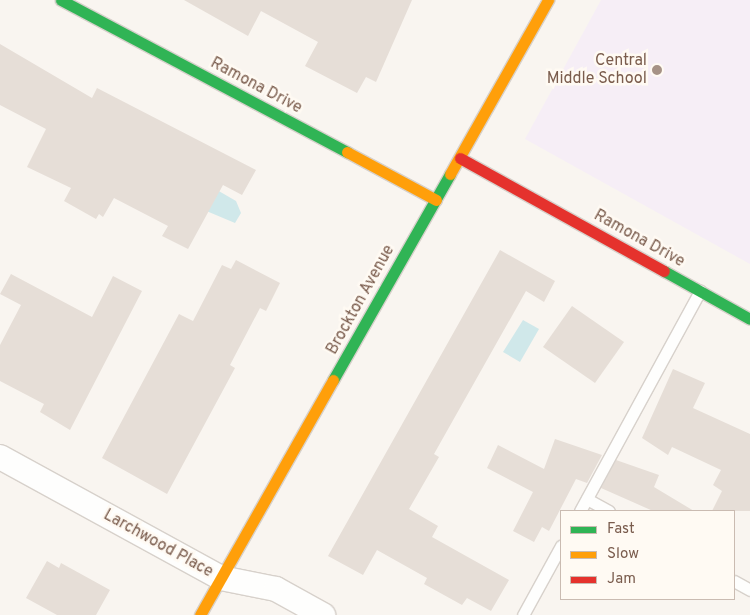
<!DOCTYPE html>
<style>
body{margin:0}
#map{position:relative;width:750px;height:615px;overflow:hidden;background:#f9f5f0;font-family:Overpass,sans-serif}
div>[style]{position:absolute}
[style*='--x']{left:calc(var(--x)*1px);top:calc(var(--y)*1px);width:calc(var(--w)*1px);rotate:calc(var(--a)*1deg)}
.education>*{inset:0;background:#f6eef6}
.water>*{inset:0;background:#d0e8ea}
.building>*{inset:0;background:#e6ded7}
.roads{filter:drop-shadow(1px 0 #d7d1cb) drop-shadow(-1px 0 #d7d1cb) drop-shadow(0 1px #d7d1cb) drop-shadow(0 -1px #d7d1cb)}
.lane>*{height:11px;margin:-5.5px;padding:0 5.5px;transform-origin:5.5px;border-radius:5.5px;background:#fefefd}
.street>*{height:24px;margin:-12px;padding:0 12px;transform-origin:12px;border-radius:12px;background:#fefefd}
.fast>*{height:11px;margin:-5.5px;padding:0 5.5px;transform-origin:5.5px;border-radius:5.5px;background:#30b455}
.slow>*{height:11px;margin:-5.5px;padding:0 5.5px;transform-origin:5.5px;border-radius:5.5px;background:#ff9f0a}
.jam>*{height:11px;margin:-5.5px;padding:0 5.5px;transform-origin:5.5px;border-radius:5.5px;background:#e5322d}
.dots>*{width:14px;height:14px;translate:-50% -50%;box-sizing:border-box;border:2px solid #fffaf3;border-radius:50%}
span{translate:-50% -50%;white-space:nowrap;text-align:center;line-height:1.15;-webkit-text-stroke:5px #fffaf3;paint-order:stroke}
.poi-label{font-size:16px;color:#7a5c4d}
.right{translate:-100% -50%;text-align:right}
.street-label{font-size:16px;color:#7a5c4d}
.legend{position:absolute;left:560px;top:510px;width:175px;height:90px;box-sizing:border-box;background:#fffaf3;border:1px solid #cabbb1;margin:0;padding:6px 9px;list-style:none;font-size:15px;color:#7a5c4d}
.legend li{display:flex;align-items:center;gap:10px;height:25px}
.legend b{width:25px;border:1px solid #cabbb1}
</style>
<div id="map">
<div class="education">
<div style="clip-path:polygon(601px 0,750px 0,750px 264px,525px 139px)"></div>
</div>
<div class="water">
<div style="clip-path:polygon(217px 190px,236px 201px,241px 213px,235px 223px,204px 210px)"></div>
<div style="clip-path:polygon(523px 320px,539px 329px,520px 362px,503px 352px)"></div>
</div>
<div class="building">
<div style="clip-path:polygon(184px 0,412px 0,376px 82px,366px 77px,357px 93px,305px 66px,318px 42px,261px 11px,248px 36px)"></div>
<div style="clip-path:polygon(0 44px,92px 98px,97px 88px,256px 170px,242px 195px,223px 185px,188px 249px,162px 236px,168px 226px,114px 198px,103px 217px,99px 214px,96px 219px,64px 201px,71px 188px,27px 167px,46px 129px,0 105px)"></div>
<div style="clip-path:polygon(500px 250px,555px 281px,544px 302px,526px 291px,434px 454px,439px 457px,409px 509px,438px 526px,432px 537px,509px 580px,491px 611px,467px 598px,462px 605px,424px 584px,427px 578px,377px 550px,363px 575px,328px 556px)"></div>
<div style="clip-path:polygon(236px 260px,280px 283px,266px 311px,260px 308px,230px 365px,235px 368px,167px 494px,102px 458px,179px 314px,193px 321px,222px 265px,231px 269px)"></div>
<div style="clip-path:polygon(11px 274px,92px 317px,113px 276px,142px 291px,70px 430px,40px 412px,44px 404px,0 381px,0 345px,21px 305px,0 294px)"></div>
<div style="clip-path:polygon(572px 306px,624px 342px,595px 383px,543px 347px)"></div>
<div style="clip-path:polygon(673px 369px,705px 383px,693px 408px,750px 434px,750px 511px,712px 511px,722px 491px,713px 485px,721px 470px,672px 447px,668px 455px,642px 438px)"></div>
<div style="clip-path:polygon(555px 439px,602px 455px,587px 483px,576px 479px,549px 531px,542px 527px,534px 542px,513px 531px,533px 492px,487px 468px,498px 445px,544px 469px)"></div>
<div style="clip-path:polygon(616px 460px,659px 475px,654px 487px,694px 511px,653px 511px,601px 488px)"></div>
<div style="clip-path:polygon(47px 561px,59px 568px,61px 563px,110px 590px,96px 615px,57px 615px,26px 598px)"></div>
</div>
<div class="roads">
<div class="lane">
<div style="--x:587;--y:499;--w:25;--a:29"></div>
<div style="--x:580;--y:511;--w:251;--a:-61.4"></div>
<div style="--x:734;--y:581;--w:18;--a:29"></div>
<div style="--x:523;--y:615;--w:79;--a:-61.2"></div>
</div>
<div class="street">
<div style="--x:0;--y:457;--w:252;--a:28.7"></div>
<div style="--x:221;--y:578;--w:56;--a:11.3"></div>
<div style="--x:276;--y:589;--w:54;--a:29"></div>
</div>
<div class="fast">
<div style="--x:61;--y:0;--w:324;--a:28"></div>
<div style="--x:664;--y:271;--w:98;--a:29.2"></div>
<div style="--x:333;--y:380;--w:237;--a:-60.4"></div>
</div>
<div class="slow">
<div style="--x:347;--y:152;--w:101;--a:28.3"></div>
<div style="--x:450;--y:174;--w:200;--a:-60.6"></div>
<div style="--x:200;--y:615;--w:270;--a:-60.5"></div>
</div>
<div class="jam">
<div style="--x:460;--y:158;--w:233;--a:29"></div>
</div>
</div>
<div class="dots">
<div style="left:657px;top:70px;background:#a69286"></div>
</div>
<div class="poi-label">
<span class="right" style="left:647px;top:70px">Central<br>Middle School</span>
</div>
<div class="street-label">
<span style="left:256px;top:86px;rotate:28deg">Ramona Drive</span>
<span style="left:639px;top:239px;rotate:29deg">Ramona Drive</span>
<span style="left:361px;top:300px;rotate:-61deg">Brockton Avenue</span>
<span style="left:158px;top:544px;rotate:29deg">Larchwood Place</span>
</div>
<ul class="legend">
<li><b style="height:6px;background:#30b455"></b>Fast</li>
<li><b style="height:6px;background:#ff9f0a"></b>Slow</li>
<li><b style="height:6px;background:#e5322d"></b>Jam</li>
</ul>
</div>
